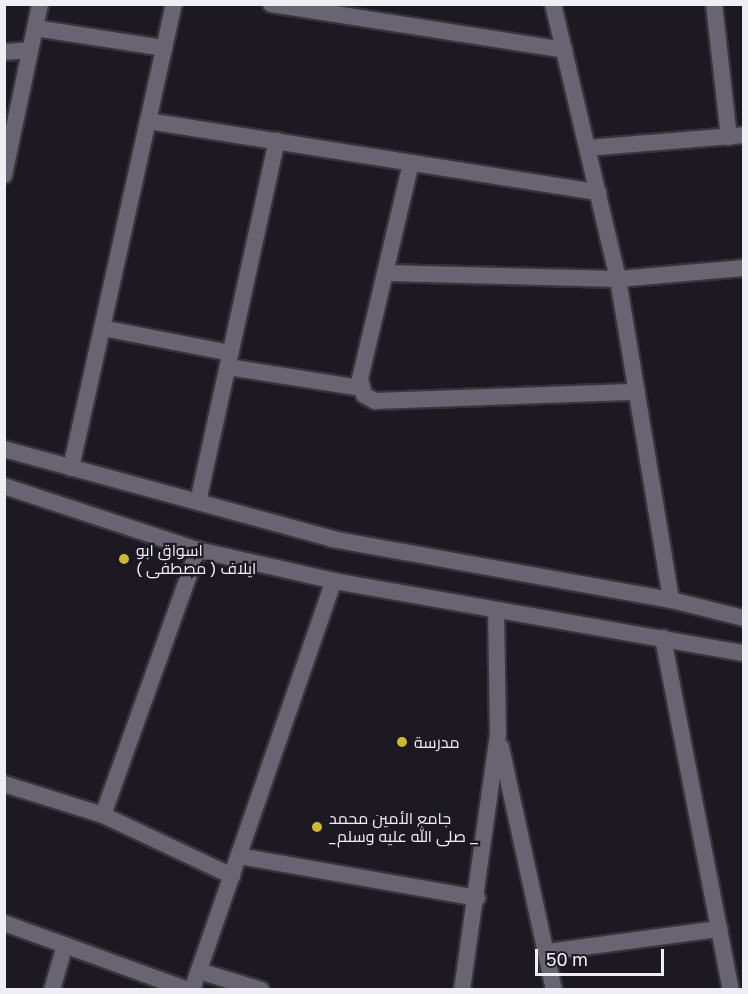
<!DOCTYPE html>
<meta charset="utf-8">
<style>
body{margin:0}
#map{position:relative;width:748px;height:994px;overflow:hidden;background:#1d1923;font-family:"Golos Text",Cairo,sans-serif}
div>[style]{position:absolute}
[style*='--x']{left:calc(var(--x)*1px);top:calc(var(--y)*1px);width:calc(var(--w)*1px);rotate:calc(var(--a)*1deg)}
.roads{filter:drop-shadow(2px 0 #36343b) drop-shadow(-2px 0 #36343b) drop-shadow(0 2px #36343b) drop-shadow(0 -2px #36343b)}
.minor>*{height:16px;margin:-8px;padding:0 8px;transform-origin:8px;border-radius:8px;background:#686471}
.dots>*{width:16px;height:16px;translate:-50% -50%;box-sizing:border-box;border:3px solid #1d1923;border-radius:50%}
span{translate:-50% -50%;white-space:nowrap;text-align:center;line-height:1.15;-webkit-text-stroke:4.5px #1d1923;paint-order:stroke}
.poi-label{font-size:16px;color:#f0eef5}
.left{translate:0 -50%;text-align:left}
.frame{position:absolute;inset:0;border:6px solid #f0eef5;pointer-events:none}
.scale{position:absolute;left:535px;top:949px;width:129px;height:27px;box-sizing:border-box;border:3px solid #f0eef5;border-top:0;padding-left:8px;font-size:18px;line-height:21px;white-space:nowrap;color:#f0eef5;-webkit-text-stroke:4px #1d1923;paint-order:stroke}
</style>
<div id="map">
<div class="roads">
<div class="minor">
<div style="--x:271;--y:4;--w:297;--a:8.9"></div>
<div style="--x:553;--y:4;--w:283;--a:76.7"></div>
<div style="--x:618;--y:279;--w:325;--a:80.6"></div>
<div style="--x:714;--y:4;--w:134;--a:83.6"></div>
<div style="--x:35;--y:28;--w:131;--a:8.8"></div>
<div style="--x:4;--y:52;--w:26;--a:-4"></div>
<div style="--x:148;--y:121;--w:456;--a:9"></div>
<div style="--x:587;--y:148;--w:158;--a:-4.7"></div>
<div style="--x:411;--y:163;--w:221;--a:103.3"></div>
<div style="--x:360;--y:378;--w:17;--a:77"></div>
<div style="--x:364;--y:395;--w:13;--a:29"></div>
<div style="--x:375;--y:401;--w:262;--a:-2"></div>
<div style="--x:4;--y:175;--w:175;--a:-78.1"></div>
<div style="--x:385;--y:273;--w:233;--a:1.5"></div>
<div style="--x:618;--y:279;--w:126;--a:-5"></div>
<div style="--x:102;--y:328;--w:131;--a:11"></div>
<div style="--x:228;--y:367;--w:134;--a:9"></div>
<div style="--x:4;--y:449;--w:340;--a:15.3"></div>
<div style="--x:332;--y:539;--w:344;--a:10.2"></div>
<div style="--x:671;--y:600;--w:75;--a:13.9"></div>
<div style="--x:71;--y:468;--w:475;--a:-77.5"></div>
<div style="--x:4;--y:486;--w:204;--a:18.3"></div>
<div style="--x:198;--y:550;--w:139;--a:12.8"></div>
<div style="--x:334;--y:581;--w:416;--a:10"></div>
<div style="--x:198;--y:502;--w:370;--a:-77.7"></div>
<div style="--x:663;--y:638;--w:359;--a:79.1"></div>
<div style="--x:501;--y:747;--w:249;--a:77.7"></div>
<div style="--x:4;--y:784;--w:104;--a:17.4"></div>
<div style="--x:103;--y:815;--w:143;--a:25.3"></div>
<div style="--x:103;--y:815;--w:282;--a:-70.3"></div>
<div style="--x:239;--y:856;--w:242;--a:10"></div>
<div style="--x:4;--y:923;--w:196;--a:20"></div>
<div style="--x:546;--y:952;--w:175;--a:-7.6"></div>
<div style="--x:199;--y:971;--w:65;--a:17"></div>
<div style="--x:52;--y:990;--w:47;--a:-73.9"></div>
<div style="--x:192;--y:990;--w:433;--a:-70.9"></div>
<div style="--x:462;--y:990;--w:259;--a:-82"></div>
<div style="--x:498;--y:734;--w:123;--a:-90.9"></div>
</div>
</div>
<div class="dots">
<div style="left:124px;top:559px;background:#cdb938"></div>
<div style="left:402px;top:742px;background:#cdb938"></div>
<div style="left:317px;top:827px;background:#cdb938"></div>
</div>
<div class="poi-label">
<span class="left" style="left:136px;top:559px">اسواق ابو<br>ايلاف ( مصطفى )</span>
<span class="left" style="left:414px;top:742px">مدرسة</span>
<span class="left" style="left:329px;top:827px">جامع الأمين محمد<br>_صلى الله عليه وسلم _</span>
</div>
<div class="frame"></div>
<div class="scale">50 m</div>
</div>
